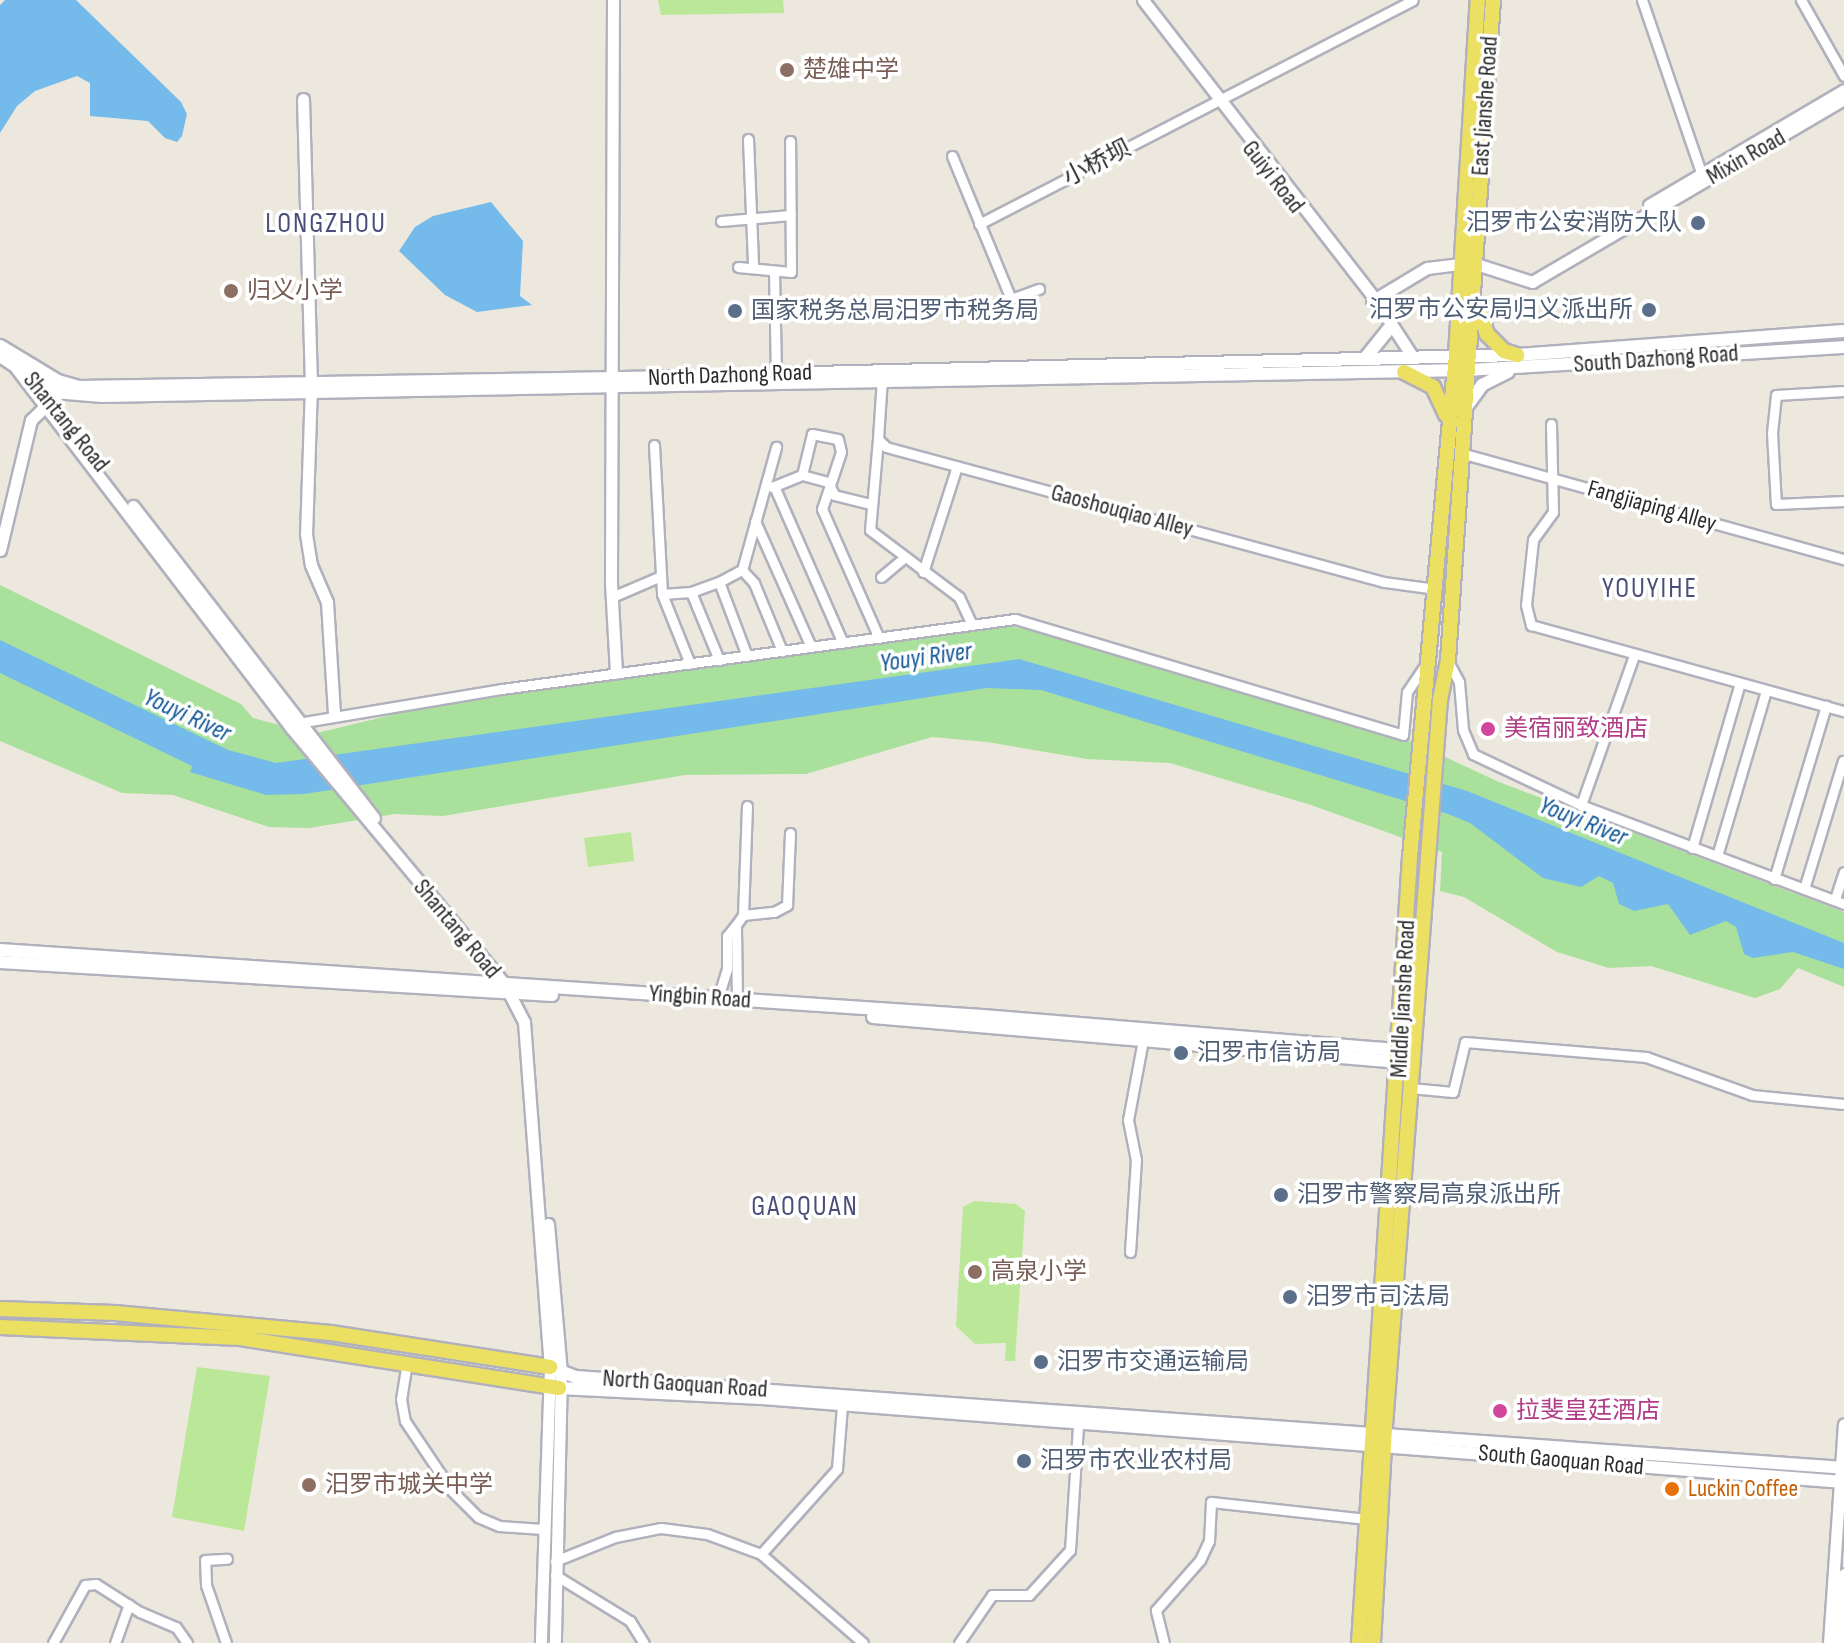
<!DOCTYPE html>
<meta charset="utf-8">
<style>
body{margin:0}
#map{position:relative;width:1844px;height:1643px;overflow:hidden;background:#ece8dd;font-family:"Sofia Sans Condensed","Noto Sans SC",sans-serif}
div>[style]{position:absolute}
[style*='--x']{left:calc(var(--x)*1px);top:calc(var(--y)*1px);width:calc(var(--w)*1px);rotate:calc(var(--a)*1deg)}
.green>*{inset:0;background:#a9e19c}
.pitch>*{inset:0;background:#bae898}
.water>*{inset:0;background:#74baeb}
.roads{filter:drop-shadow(2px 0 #b1b1be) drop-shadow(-2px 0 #b1b1be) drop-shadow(0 2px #b1b1be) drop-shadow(0 -2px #b1b1be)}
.minor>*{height:9px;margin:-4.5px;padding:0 4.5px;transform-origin:4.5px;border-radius:4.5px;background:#fff}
.tertiary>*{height:11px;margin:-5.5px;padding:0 5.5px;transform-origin:5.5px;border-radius:5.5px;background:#fff}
.secondary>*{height:12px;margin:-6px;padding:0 6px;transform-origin:6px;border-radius:6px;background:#fff}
.primary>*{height:14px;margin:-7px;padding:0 7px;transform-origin:7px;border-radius:7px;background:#ece062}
.dots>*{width:22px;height:22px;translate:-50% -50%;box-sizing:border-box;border:4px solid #fff;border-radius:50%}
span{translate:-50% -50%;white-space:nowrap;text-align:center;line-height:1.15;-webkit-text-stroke:7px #fff;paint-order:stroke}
.education-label{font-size:24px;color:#785e54}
.left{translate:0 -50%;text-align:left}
.street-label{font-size:24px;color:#2b2b2b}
.service-label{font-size:24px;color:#4e5e75}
.right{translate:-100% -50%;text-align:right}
.hotel-label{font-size:24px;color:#b23c85}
.food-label{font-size:24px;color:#c56008}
.water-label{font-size:26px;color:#125698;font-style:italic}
.quarter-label{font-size:28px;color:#4c4e7a;letter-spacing:2px}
</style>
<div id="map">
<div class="green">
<div style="clip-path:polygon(0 585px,241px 704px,253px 718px,313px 734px,416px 709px,900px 637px,1005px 626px,1056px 633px,1415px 743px,1499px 782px,1844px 912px,1844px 987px,1798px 968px,1780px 989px,1755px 998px,1651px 966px,1609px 968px,1557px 952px,1464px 897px,1440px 891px,1442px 852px,1311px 805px,1170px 763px,1087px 759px,987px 742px,932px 737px,806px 774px,685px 775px,443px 816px,395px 814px,309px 828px,269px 827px,173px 795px,122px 793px,0 741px)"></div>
</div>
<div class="pitch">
<div style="clip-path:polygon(658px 0,783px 0,784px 13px,661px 15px)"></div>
<div style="clip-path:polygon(631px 832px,634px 861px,588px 867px,584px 838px)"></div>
<div style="clip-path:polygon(974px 1201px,1016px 1204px,1025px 1211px,1015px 1361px,1005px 1361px,1006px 1343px,975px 1344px,956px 1326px,963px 1207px)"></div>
<div style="clip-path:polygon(197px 1367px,270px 1376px,244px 1531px,172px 1517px)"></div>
</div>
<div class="water">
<div style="clip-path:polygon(5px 0,76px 0,181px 102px,187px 114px,182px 136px,177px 142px,165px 138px,148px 121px,90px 116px,90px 83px,77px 76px,35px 91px,17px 106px,0 133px,0 5px)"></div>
<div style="clip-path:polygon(491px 202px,523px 241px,520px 296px,532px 305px,477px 312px,445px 295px,399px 251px,415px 227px,433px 216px)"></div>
<div style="clip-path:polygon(0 640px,228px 750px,276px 763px,1019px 659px,1467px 791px,1844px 943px,1844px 969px,1793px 952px,1753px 958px,1744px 954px,1736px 927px,1726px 921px,1690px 935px,1668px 904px,1634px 911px,1619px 904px,1613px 883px,1599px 876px,1581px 887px,1543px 878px,1470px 823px,1448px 814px,1041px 690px,987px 688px,304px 794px,266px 795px,190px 772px,192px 766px,0 673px)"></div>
</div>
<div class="roads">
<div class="minor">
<div style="--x:1642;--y:0;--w:188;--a:71.1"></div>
<div style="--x:1801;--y:0;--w:87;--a:60.5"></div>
<div style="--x:748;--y:139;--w:127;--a:87.7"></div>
<div style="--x:952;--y:156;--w:155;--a:67.6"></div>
<div style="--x:1011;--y:299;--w:30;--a:-20"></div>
<div style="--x:721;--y:221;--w:70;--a:-4.9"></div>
<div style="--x:979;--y:224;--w:488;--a:-27.3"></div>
<div style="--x:738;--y:267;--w:53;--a:5.4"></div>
<div style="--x:791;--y:272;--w:131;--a:-90.4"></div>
<div style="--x:774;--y:271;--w:103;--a:88.9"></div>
<div style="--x:882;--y:378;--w:61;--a:93.8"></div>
<div style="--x:878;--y:439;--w:11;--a:45"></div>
<div style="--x:886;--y:447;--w:516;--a:15.17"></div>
<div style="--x:1384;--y:582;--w:52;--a:7.7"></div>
<div style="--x:1844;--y:391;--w:68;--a:176.6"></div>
<div style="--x:1776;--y:395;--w:38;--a:96"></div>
<div style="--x:1772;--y:433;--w:71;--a:86.8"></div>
<div style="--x:1776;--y:504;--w:68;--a:-2.5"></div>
<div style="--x:1551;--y:424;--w:88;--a:88.7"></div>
<div style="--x:1553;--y:512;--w:34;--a:126"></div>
<div style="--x:1533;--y:540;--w:65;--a:96.1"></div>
<div style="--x:1526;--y:605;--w:21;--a:76"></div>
<div style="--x:1531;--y:625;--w:325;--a:15.4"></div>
<div style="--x:878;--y:439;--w:91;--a:95"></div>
<div style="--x:870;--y:530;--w:111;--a:37"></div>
<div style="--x:959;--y:597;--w:31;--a:65"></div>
<div style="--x:654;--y:445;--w:149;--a:86.9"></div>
<div style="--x:662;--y:594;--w:75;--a:68.2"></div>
<div style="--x:1461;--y:453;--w:397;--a:15.5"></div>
<div style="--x:802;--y:475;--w:42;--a:-76.3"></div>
<div style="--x:812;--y:434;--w:26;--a:11"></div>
<div style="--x:838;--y:439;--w:13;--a:77"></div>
<div style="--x:841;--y:452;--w:60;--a:108.4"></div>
<div style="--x:822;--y:509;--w:141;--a:66.2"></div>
<div style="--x:774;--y:486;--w:171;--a:66.3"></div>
<div style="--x:772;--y:487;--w:32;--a:-22"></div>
<div style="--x:802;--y:475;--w:27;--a:15"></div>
<div style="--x:828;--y:482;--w:14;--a:65"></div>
<div style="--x:834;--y:495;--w:37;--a:14"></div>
<div style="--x:755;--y:521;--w:138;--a:66"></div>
<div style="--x:742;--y:570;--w:18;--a:47"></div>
<div style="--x:754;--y:583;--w:74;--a:67.6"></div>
<div style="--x:923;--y:572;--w:111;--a:-72.2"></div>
<div style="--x:881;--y:577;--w:31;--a:-40"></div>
<div style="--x:691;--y:592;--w:30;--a:-20"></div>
<div style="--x:662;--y:594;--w:29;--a:-4"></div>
<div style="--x:691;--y:592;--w:74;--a:67.6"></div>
<div style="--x:612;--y:597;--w:53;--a:-23.2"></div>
<div style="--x:747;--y:656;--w:79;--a:-110.7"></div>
<div style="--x:719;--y:582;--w:26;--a:-28"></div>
<div style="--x:742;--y:570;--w:128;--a:-74.5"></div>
<div style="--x:1449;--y:663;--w:21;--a:62"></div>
<div style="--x:1459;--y:682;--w:48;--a:85.2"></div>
<div style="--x:1463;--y:730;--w:26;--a:67"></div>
<div style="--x:1473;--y:754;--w:119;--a:25.3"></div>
<div style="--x:1581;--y:805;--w:281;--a:20.6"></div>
<div style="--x:298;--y:723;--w:207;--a:-9.5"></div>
<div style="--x:502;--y:689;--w:518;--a:-7.77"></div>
<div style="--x:1015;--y:619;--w:405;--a:16.6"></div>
<div style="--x:1403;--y:735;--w:43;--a:-84.7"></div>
<div style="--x:1407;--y:692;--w:34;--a:-56"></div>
<div style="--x:1581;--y:805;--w:159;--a:-70.5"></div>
<div style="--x:1692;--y:848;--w:172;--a:-73.8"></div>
<div style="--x:1717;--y:856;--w:169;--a:-73.5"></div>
<div style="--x:1774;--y:879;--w:181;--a:-73.3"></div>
<div style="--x:1804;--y:889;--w:134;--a:-73.1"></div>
<div style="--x:1835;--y:899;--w:28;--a:-72"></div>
<div style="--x:743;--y:915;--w:109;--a:-87.9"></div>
<div style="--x:718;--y:998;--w:30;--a:-73"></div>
<div style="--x:727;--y:969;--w:33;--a:-90"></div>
<div style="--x:727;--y:936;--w:14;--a:-51"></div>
<div style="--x:737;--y:1000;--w:75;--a:-90.8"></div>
<div style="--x:736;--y:925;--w:12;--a:-55"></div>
<div style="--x:743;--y:915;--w:31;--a:-6"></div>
<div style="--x:774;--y:912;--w:15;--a:-28"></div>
<div style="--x:787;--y:905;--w:72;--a:-87.6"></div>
<div style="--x:1410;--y:1088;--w:43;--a:5.3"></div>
<div style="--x:1453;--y:1092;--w:51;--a:-76.5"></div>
<div style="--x:1465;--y:1042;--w:182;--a:4.7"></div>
<div style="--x:1646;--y:1057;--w:113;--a:19.7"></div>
<div style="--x:1752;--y:1095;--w:92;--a:5.6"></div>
<div style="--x:1130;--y:1252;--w:92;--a:-86.3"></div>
<div style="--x:1136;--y:1160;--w:41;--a:-101.3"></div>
<div style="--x:1128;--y:1120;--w:81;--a:-79.4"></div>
<div style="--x:407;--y:1362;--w:37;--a:99"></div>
<div style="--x:401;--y:1399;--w:22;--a:80"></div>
<div style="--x:405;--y:1421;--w:84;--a:56.1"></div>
<div style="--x:452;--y:1491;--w:37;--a:45"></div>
<div style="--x:478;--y:1517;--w:23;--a:23"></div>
<div style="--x:499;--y:1526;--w:44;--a:3.9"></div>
<div style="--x:761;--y:1554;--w:114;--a:-48.2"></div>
<div style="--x:837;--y:1469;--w:64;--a:-85.5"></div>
<div style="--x:555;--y:1561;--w:65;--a:-21.8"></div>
<div style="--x:615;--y:1537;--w:47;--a:-11.1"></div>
<div style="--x:661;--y:1528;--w:46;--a:7.4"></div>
<div style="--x:707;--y:1534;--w:58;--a:20.3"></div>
<div style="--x:761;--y:1554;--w:135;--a:41.1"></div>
<div style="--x:555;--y:1575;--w:88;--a:31.5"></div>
<div style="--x:630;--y:1621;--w:26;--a:58"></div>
<div style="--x:53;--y:1643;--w:66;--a:-61.1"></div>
<div style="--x:85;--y:1585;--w:11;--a:-5"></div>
<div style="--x:96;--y:1584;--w:52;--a:32.5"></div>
<div style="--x:140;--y:1612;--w:39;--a:23"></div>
<div style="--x:176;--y:1627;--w:19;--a:55"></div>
<div style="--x:115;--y:1643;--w:41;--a:-70.3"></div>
<div style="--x:226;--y:1643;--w:61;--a:-109"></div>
<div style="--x:206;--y:1585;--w:25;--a:-92"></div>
<div style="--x:205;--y:1560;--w:22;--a:-3"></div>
<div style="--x:959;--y:1643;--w:58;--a:-55.5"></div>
<div style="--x:992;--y:1595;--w:37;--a:0"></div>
<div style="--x:1029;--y:1595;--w:61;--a:-47.7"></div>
<div style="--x:1070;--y:1550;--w:125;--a:-86.3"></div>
<div style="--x:1164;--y:1643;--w:34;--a:-104"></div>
<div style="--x:1156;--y:1610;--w:67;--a:-48.7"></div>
<div style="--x:1200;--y:1560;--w:21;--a:-65"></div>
<div style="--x:1209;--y:1541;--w:39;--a:-87"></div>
<div style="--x:1211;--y:1502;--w:157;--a:6.2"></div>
</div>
<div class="tertiary">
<div style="--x:613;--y:0;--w:583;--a:90.2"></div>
<div style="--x:611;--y:583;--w:90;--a:86.8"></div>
<div style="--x:1143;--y:0;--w:378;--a:52.2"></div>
<div style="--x:1375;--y:299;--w:68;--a:57"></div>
<div style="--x:303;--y:99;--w:286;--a:88.4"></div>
<div style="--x:311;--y:385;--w:149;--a:91.9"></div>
<div style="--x:306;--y:534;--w:31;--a:81"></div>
<div style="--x:311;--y:565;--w:40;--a:66.6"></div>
<div style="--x:327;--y:602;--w:112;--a:86.4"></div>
<div style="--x:1649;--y:205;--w:226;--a:-30.5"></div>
<div style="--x:1476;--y:264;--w:59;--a:17.8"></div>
<div style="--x:1532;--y:282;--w:362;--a:-30.4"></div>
<div style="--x:1372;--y:301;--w:64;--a:-31"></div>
<div style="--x:1427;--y:268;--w:34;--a:-7"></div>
<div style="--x:16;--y:368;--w:454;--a:52.6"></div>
<div style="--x:292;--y:729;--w:333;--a:50.2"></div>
<div style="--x:505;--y:985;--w:42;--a:62.8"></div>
<div style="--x:524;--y:1022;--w:346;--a:85.7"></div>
<div style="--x:550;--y:1367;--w:276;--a:91.9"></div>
<div style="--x:133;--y:506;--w:394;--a:52.3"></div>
<div style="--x:0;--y:550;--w:134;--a:-76.6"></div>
<div style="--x:31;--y:420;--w:45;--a:-44.1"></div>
<div style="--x:548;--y:1224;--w:149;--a:85"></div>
<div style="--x:561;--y:1372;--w:271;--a:91.3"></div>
<div style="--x:1829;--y:1643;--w:219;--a:-86.1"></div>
<div style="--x:1838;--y:1643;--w:69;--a:-85"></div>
</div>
<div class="secondary">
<div style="--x:0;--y:346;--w:68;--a:31.1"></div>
<div style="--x:58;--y:381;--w:22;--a:16"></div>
<div style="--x:79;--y:387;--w:603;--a:-0.95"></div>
<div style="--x:0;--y:356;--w:66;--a:33.2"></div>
<div style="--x:55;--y:392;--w:47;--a:4.9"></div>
<div style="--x:102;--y:396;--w:1366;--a:-1.09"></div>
<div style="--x:1468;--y:370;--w:377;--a:-3.5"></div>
<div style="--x:1366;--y:357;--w:36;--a:-51"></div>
<div style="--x:776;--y:374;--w:741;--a:-1.47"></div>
<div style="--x:1517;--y:355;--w:328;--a:-4.2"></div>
<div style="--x:1464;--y:410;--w:31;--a:-54"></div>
<div style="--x:1482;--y:385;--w:29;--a:-27"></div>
<div style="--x:0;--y:950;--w:985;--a:3.84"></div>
<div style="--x:983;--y:1016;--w:419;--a:4.7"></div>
<div style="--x:0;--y:962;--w:553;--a:3.42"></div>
<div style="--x:873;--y:1017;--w:528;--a:4.89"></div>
<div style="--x:550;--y:1367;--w:28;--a:21"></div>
<div style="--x:576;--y:1377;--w:1271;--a:4.1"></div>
<div style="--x:559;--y:1388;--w:203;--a:2.8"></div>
<div style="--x:762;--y:1398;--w:1085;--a:4.44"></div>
</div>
<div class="primary">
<div style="--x:1479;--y:305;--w:30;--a:75"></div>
<div style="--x:1487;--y:334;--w:24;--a:45"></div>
<div style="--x:1504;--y:351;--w:14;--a:17"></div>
<div style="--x:1404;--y:372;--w:33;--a:27"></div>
<div style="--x:1433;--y:387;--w:31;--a:65"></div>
<div style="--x:0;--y:1309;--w:115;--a:2"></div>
<div style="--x:115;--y:1313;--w:217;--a:5.3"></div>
<div style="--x:331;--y:1333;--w:222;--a:8.8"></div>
<div style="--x:0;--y:1327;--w:240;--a:2.6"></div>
<div style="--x:240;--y:1338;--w:323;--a:8.9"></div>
<div style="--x:1359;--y:1643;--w:788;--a:-86.29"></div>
<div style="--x:1410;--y:857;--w:504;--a:-84.76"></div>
<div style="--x:1456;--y:355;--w:356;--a:-86.5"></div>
<div style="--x:1373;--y:1643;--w:217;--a:-86.8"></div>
<div style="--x:1385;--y:1426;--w:728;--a:-85.67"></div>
<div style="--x:1440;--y:700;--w:41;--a:-78.7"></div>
<div style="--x:1448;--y:660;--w:662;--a:-86.1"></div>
</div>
</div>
<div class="dots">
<div style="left:787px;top:70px;background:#8d6e63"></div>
<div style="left:1698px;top:223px;background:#5c6f8a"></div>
<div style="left:231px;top:291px;background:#8d6e63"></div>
<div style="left:1649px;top:310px;background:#5c6f8a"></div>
<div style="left:735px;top:311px;background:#5c6f8a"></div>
<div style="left:1488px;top:729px;background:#d1479c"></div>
<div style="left:1181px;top:1053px;background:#5c6f8a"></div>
<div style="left:1281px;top:1195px;background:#5c6f8a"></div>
<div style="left:975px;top:1272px;background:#8d6e63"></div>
<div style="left:1290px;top:1297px;background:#5c6f8a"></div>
<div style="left:1041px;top:1362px;background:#5c6f8a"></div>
<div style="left:1500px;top:1411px;background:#d1479c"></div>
<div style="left:1024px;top:1461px;background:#5c6f8a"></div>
<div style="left:309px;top:1485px;background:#8d6e63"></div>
<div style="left:1672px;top:1489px;background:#e8710a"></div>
</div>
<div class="education-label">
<span class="left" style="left:803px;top:70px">楚雄中学</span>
<span class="left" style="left:247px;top:291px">归义小学</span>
<span class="left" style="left:991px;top:1272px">高泉小学</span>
<span class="left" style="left:325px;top:1485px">汨罗市城关中学</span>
</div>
<div class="street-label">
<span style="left:1485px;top:106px;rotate:-86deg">East Jianshe Road</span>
<span style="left:1746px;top:157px;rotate:-30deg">Mixin Road</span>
<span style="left:1097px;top:163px;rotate:-27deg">小桥坝</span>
<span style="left:1273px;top:177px;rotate:52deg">Guiyi Road</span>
<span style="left:1656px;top:359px;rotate:-4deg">South Dazhong Road</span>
<span style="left:730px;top:375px;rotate:-2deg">North Dazhong Road</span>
<span style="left:66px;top:422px;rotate:51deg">Shantang Road</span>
<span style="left:1652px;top:506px;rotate:16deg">Fangjiaping Alley</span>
<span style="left:1122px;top:511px;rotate:15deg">Gaoshouqiao Alley</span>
<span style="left:457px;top:929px;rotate:50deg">Shantang Road</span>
<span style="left:700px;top:997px;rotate:4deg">Yingbin Road</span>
<span style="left:1403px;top:999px;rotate:-87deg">Middle Jianshe Road</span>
<span style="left:685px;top:1384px;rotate:4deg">North Gaoquan Road</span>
<span style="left:1561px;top:1460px;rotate:5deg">South Gaoquan Road</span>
</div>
<div class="service-label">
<span class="right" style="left:1682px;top:223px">汨罗市公安消防大队</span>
<span class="right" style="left:1633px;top:310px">汨罗市公安局归义派出所</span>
<span class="left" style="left:751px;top:311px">国家税务总局汨罗市税务局</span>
<span class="left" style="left:1197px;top:1053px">汨罗市信访局</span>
<span class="left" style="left:1297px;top:1195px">汨罗市警察局高泉派出所</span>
<span class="left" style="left:1306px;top:1297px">汨罗市司法局</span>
<span class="left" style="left:1057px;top:1362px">汨罗市交通运输局</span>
<span class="left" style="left:1040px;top:1461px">汨罗市农业农村局</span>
</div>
<div class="hotel-label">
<span class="left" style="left:1504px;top:729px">美宿丽致酒店</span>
<span class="left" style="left:1516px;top:1411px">拉斐皇廷酒店</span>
</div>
<div class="food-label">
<span class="left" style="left:1688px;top:1489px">Luckin Coffee</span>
</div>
<div class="water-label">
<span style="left:926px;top:658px;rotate:-8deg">Youyi River</span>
<span style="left:187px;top:716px;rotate:25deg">Youyi River</span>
<span style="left:1583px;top:822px;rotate:22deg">Youyi River</span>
</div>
<div class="quarter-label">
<span style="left:326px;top:224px">LONGZHOU</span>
<span style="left:1650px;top:589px">YOUYIHE</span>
<span style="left:805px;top:1207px">GAOQUAN</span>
</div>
</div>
